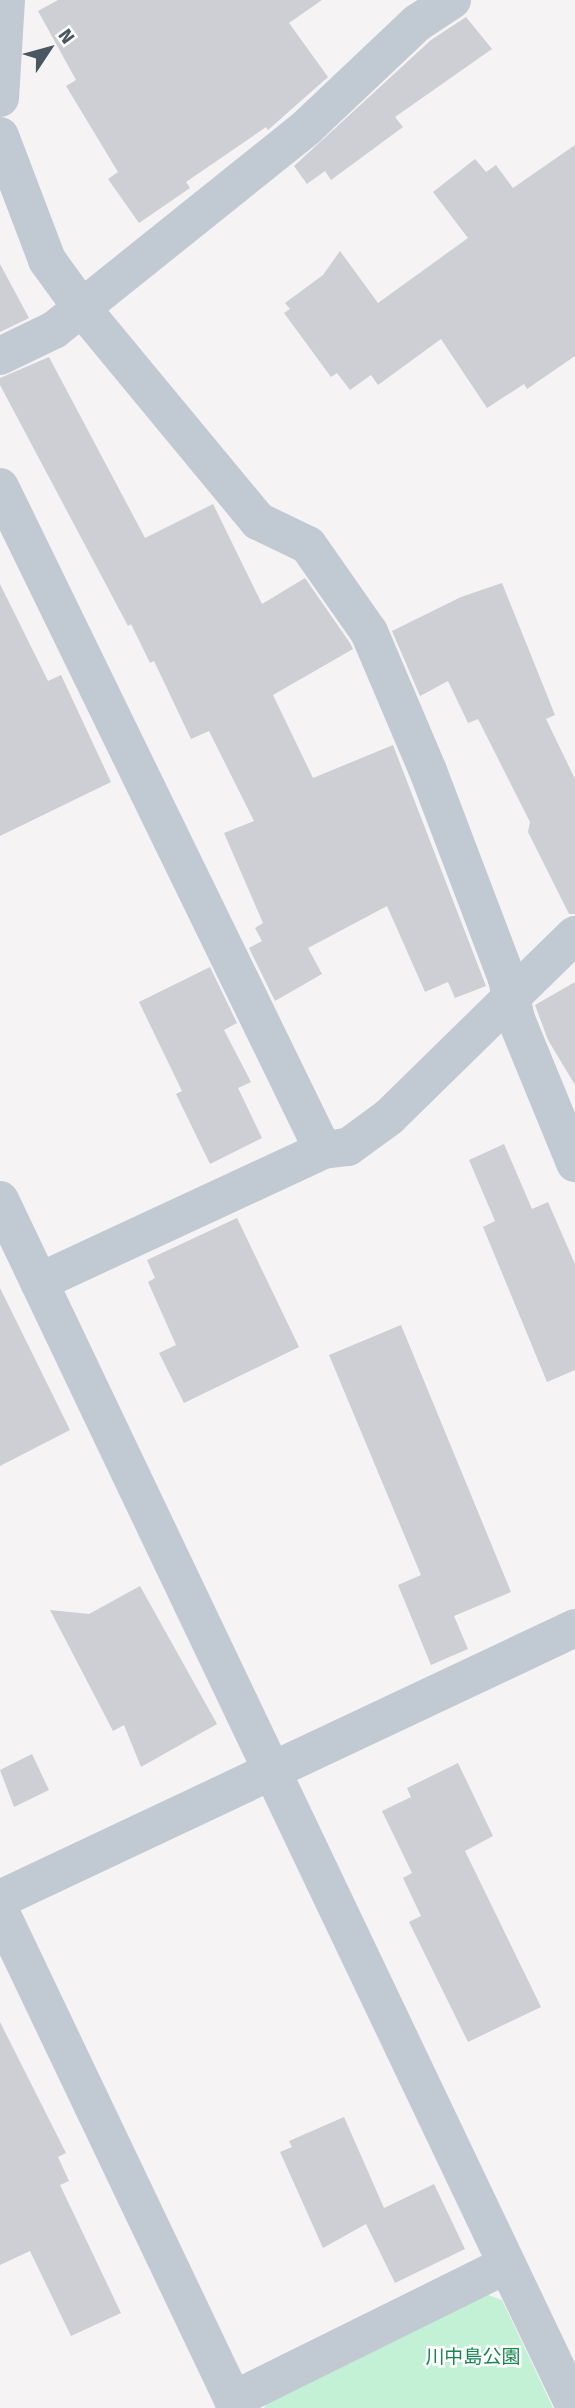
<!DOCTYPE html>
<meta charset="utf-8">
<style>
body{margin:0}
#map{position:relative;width:575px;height:2408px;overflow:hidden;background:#f5f3f3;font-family:"Fira Sans","Noto Sans JP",sans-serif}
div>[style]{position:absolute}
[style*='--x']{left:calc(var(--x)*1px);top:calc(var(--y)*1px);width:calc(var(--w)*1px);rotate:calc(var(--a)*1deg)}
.green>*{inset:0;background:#c3f1d5}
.building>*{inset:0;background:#cdcfd5}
.minor>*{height:38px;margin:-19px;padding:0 19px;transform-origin:19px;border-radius:19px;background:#c1cad2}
span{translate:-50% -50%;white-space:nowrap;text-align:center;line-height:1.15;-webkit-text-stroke:5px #fff;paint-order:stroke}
.park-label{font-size:19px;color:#17864f}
.north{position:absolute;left:14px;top:14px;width:70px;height:70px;-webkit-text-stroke:5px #fff;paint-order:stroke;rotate:54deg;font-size:19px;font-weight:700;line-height:28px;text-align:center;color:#4a5661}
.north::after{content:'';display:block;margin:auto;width:24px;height:32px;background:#4a5661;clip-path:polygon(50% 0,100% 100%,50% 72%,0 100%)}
</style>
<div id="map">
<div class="green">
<div style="clip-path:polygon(485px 2294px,502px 2300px,553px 2408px,264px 2408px,270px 2397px)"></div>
</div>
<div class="building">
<div style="clip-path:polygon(58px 0,322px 0,289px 23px,328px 77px,268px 130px,266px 127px,186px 182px,190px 188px,139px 223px,108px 179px,118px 172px,66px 86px,76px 80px,38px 11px)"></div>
<div style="clip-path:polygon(466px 17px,492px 49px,395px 117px,403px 127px,331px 180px,325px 171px,307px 184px,294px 166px,431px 40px)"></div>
<div style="clip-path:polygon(575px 145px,575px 356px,527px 389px,524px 384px,487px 408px,441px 339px,378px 385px,371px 375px,350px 390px,337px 373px,331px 377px,284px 313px,290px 309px,285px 303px,323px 275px,340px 251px,378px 303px,468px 238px,433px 192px,475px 159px,486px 172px,496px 165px,513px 188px)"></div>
<div style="clip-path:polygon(0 264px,29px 318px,0 332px)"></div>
<div style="clip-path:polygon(49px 357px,145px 538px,213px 504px,262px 604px,305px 578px,350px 643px,353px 649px,273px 695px,313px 778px,393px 745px,486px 986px,455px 998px,448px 982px,425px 992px,387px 906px,308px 948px,322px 974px,275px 1001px,249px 948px,262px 941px,255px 928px,263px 923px,224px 833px,254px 821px,209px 731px,191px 739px,154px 661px,150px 663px,131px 624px,128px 626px,0 385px,0 378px)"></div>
<div style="clip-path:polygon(502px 583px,555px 715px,546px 719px,575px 779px,575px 914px,569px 914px,528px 832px,530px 822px,478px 719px,468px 723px,448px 681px,420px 696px,392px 631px,461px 597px)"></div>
<div style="clip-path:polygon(0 584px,48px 681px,61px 675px,111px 782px,0 836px)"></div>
<div style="clip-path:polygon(210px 967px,237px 1023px,224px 1030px,251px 1082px,238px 1088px,262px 1138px,210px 1164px,176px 1094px,182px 1091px,139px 1002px)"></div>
<div style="clip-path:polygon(575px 982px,575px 1085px,548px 1040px,535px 1005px)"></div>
<div style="clip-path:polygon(504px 1144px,532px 1209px,548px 1202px,575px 1264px,575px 1370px,547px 1382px,483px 1227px,495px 1221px,469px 1160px)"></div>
<div style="clip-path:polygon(237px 1218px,299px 1347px,184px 1403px,159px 1353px,176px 1345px,148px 1282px,155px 1278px,147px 1260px)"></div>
<div style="clip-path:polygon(0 1288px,70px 1430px,0 1466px)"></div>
<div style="clip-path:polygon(401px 1325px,511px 1592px,454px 1616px,468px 1649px,431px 1665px,398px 1585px,421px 1575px,329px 1355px)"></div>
<div style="clip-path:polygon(140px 1586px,217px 1724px,141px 1767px,124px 1725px,113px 1731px,50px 1610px,89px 1614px)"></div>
<div style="clip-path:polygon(32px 1754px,49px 1790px,14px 1807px,0 1770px)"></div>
<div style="clip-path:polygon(458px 1763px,493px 1836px,465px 1851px,541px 2007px,468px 2042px,409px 1922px,421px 1916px,403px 1878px,412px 1873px,382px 1811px,411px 1797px,407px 1788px)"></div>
<div style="clip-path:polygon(0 2022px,66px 2153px,58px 2157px,69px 2181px,60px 2185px,121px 2313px,71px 2336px,30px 2251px,0 2265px)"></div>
<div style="clip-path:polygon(344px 2117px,384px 2208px,434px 2184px,465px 2249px,395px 2283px,366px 2224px,323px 2248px,280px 2152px,292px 2147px,289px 2141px)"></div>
</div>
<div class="minor">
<div style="--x:0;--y:98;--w:98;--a:-86.5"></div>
<div style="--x:0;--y:136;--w:133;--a:69.2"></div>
<div style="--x:47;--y:260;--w:58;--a:54.1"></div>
<div style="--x:81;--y:307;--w:278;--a:50.4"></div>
<div style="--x:258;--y:521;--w:55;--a:25.6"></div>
<div style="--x:308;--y:545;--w:106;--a:55"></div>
<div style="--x:369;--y:632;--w:151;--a:67"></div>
<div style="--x:428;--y:771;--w:222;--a:69.2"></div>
<div style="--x:507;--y:979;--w:41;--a:77.3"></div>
<div style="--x:516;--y:1019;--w:156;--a:67.7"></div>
<div style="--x:0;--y:356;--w:60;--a:-25.7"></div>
<div style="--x:54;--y:330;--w:324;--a:-38.7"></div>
<div style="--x:307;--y:127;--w:151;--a:-43.4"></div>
<div style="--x:417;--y:23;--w:42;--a:-33.3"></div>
<div style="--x:0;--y:487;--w:737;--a:64.03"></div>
<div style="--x:0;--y:1200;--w:1337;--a:64.53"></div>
<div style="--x:39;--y:1282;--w:313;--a:-24.9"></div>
<div style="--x:323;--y:1150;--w:25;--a:-7"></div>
<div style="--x:348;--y:1147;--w:51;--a:-36.2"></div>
<div style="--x:389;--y:1117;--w:260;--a:-44.4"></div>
<div style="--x:0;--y:1899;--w:636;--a:-25.23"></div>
<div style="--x:0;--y:1911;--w:551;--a:64.51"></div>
<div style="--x:233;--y:2400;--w:305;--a:-26.3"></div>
</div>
<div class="park-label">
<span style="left:473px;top:2357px">川中島公園</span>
</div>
<div class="north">N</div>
</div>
